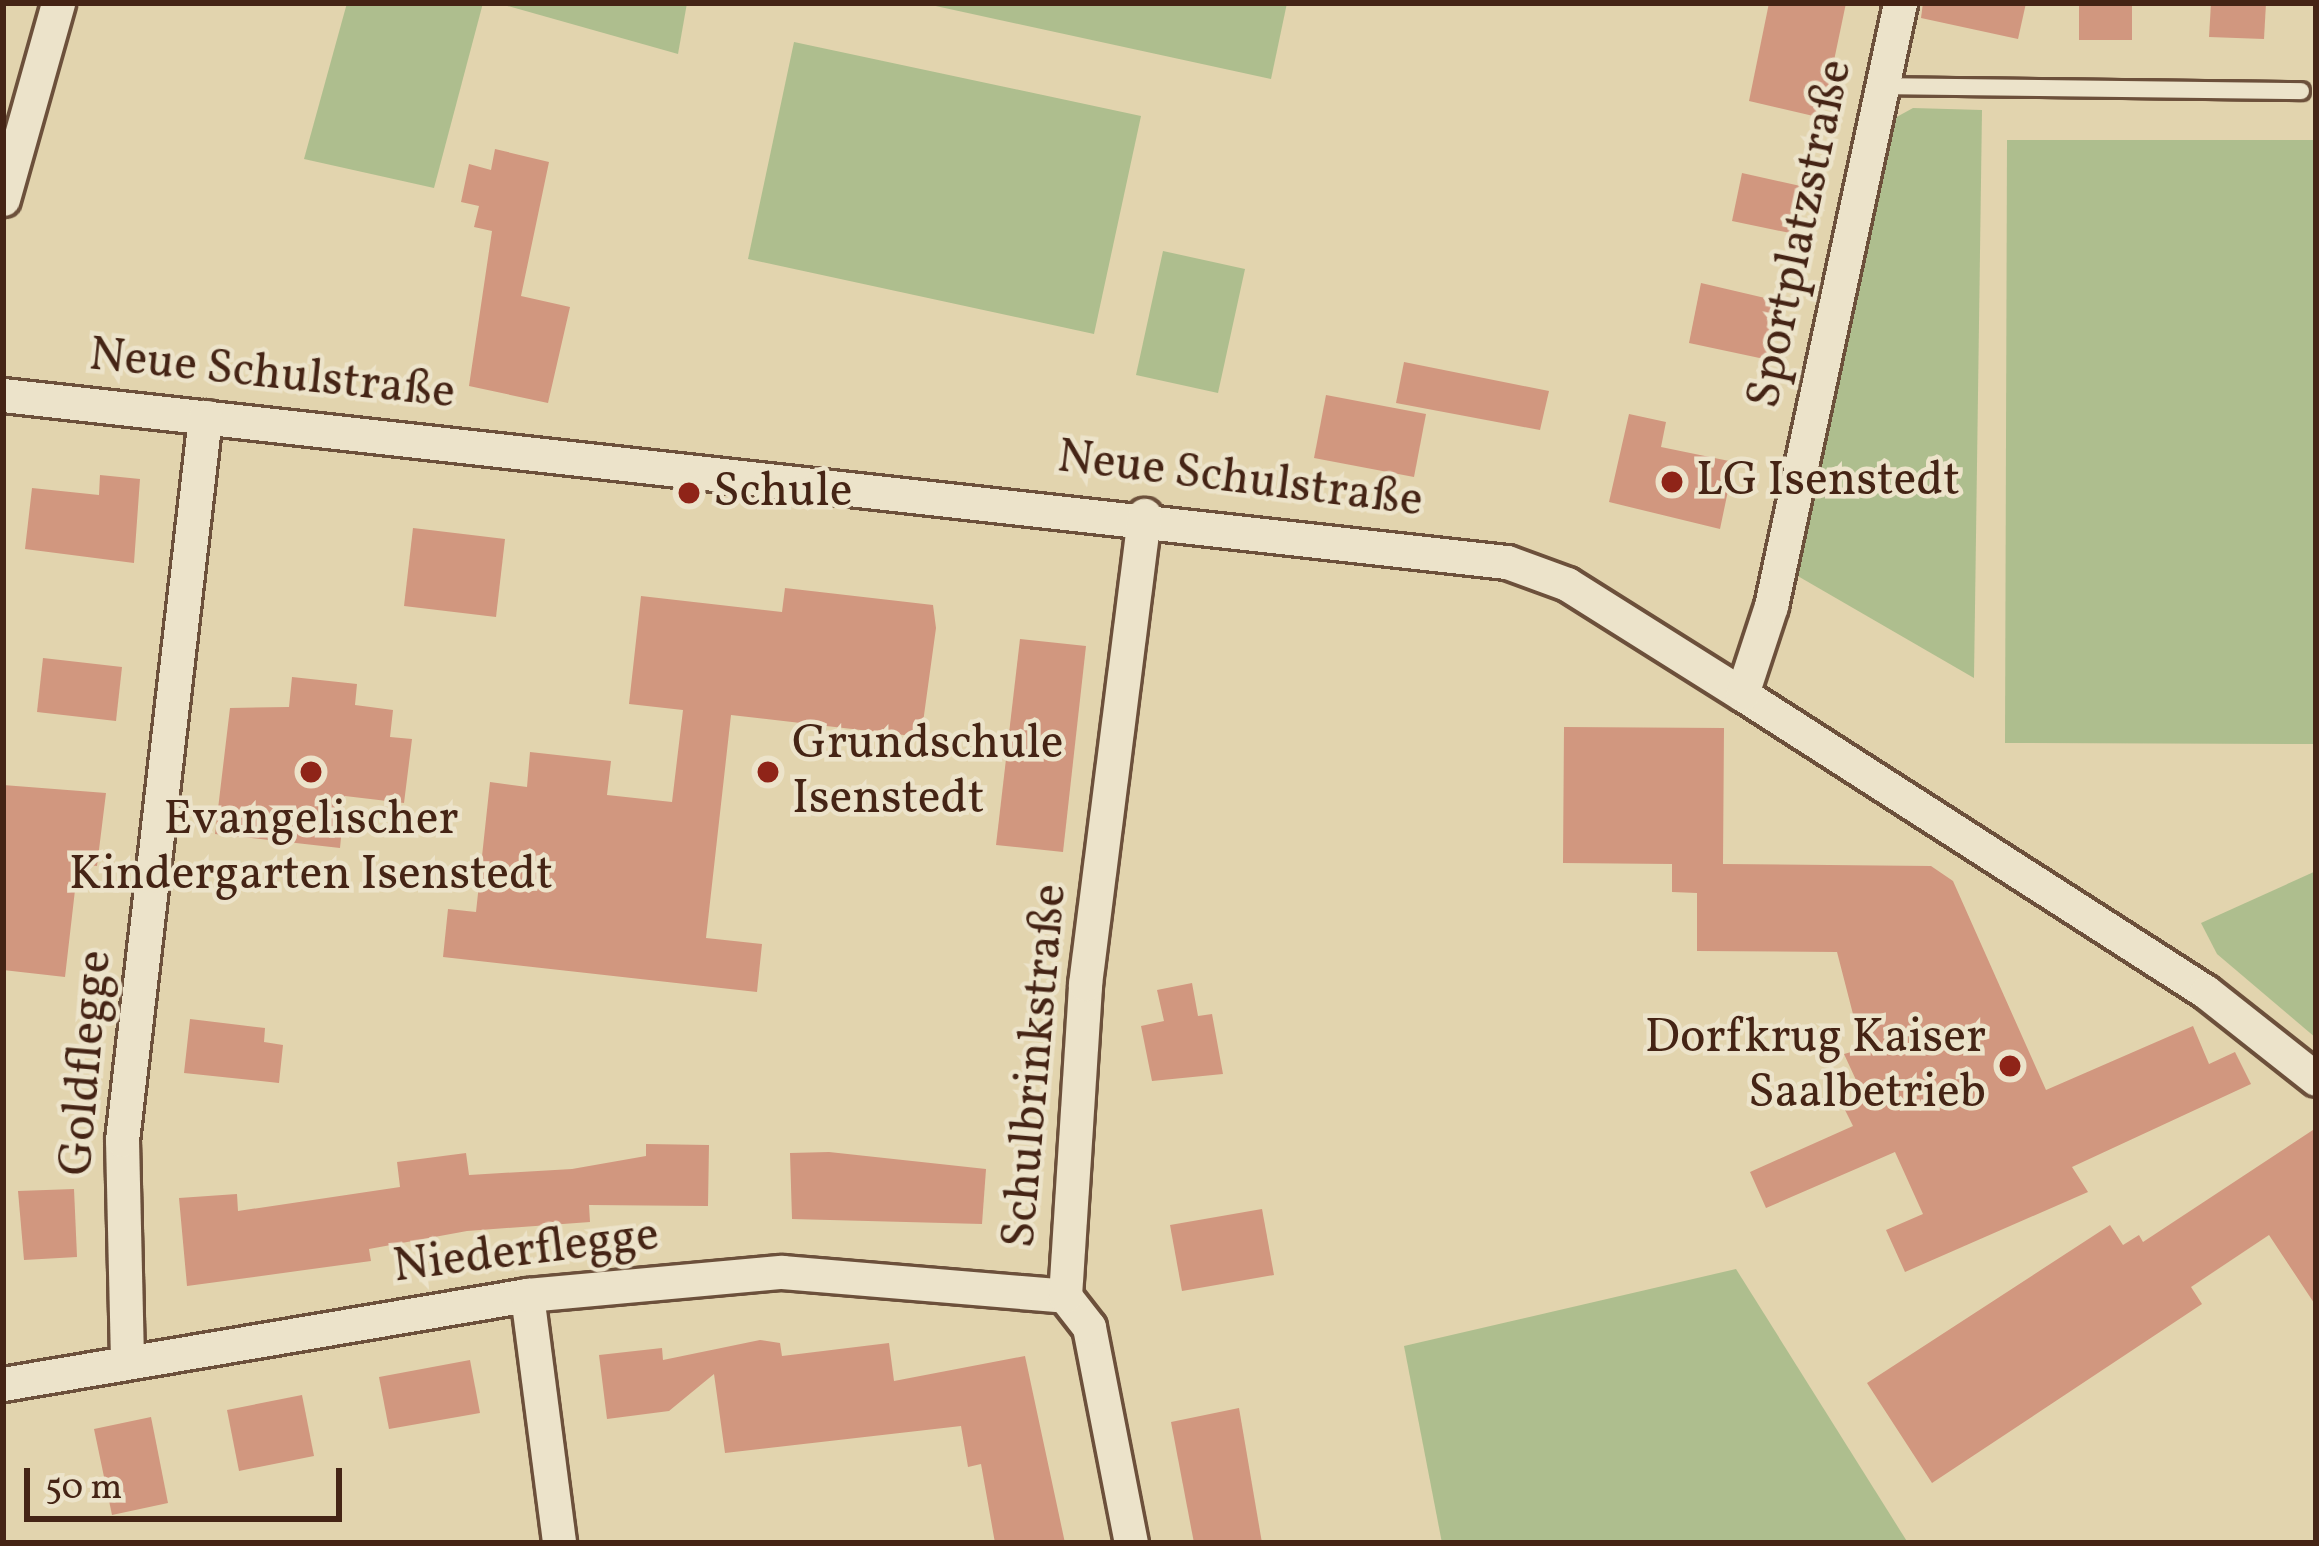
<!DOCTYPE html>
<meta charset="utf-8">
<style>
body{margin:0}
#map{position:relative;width:2319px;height:1546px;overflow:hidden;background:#e2d4ae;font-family:Vollkorn,serif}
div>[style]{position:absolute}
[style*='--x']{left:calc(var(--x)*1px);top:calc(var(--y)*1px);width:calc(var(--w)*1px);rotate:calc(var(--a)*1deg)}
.green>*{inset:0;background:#aebe8e}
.building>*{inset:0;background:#d1977f}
.roads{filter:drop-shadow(3px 0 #6c503b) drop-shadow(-3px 0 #6c503b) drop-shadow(0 3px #6c503b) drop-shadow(0 -3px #6c503b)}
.service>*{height:16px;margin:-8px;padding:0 8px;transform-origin:8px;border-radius:8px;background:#ece3ca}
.minor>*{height:33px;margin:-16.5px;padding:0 16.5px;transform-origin:16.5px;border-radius:16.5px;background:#ece3ca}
.dots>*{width:33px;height:33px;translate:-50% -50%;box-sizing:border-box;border:6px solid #ece3ca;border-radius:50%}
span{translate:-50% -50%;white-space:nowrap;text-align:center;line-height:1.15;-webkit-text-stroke:9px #ece3ca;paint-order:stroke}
.street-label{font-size:48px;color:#452415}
.poi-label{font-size:48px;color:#452415}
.left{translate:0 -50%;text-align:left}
.right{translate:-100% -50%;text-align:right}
.frame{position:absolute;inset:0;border:6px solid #452415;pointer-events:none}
.scale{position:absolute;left:24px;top:1468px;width:318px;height:54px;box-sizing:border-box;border:6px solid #452415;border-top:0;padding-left:15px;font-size:36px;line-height:42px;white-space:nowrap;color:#452415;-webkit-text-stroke:9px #ece3ca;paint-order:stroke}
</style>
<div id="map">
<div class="green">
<div style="clip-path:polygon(347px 3px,483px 3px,434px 188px,304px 159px)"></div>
<div style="clip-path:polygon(497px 3px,687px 3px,678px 54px)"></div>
<div style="clip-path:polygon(922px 3px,1287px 3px,1271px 79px)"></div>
<div style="clip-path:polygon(794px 42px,1141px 116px,1094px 334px,748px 259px)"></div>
<div style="clip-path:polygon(1913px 108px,1982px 110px,1974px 678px,1796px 575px,1893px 119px)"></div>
<div style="clip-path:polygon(2007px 140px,2316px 140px,2316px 744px,2005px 743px)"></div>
<div style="clip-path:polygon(1163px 251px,1245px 269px,1218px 393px,1136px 375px)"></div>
<div style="clip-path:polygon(2316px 871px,2316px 1038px,2217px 954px,2201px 923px)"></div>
<div style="clip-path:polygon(1736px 1269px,1908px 1543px,1442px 1543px,1404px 1346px)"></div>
</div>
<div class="building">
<div style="clip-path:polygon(1769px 3px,1846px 3px,1822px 118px,1749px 101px)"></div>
<div style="clip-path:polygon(1923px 3px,2026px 3px,2018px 39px,1921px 18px)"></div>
<div style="clip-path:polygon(2079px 3px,2132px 3px,2132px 40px,2079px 40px)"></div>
<div style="clip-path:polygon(2211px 3px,2266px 3px,2264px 39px,2209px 37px)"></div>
<div style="clip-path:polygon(495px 149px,549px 162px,521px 296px,570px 307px,548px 403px,469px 386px,492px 231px,474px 227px,479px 206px,461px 202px,469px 164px,491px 170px)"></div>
<div style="clip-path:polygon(1742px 173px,1805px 187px,1795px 234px,1732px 221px)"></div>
<div style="clip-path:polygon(1701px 283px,1782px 302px,1769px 360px,1689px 343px)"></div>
<div style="clip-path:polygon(1404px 362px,1549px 391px,1540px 430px,1396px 403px)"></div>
<div style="clip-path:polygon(1326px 395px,1426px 414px,1414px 477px,1314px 458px)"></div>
<div style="clip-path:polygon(1629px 414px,1666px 422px,1661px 447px,1734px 462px,1720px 529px,1609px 502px)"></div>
<div style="clip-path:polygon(100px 475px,140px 479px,134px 563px,25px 549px,32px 488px,99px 495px)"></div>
<div style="clip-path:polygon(413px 528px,505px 539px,496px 617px,404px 606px)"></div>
<div style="clip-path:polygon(785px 588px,933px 605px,936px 628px,921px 737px,731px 715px,706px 938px,762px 944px,757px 992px,443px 957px,448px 909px,476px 912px,490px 782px,527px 787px,530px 752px,611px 761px,607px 795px,672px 802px,683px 710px,629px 704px,641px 596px,782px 612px)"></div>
<div style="clip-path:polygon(1020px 639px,1086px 646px,1063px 852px,996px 845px)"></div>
<div style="clip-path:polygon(43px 658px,122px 667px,116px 721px,37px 712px)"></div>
<div style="clip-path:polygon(292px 677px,357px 684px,355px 705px,393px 710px,390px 737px,412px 739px,404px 803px,345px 796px,340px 848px,215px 834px,230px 708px,289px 707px)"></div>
<div style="clip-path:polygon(1564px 727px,1724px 728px,1723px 864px,1931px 866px,1953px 881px,2046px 1090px,2193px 1026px,2209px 1064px,2235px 1052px,2251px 1084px,2072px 1167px,2088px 1192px,1905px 1272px,1886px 1230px,1923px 1214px,1895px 1152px,1766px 1208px,1750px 1172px,1853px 1126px,1842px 1104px,1862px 1093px,1844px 1054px,1862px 1049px,1837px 952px,1697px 951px,1697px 893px,1672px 892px,1672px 864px,1563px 863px)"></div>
<div style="clip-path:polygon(3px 785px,106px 793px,97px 866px,78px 864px,65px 977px,3px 970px)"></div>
<div style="clip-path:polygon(1192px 983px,1198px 1016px,1212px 1014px,1223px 1074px,1152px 1081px,1141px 1026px,1164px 1021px,1157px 990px)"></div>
<div style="clip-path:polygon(190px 1019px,265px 1028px,264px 1042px,283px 1045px,279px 1083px,184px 1073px)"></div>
<div style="clip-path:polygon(2316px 1128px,2316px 1306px,2269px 1235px,2191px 1287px,2202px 1304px,1932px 1483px,1867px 1383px,2110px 1225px,2123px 1245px,2139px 1235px,2143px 1242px)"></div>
<div style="clip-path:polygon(646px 1144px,709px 1145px,708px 1206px,589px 1205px,590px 1222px,467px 1231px,369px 1249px,371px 1261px,187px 1286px,179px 1198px,237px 1194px,238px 1211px,400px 1187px,397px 1162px,466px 1153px,469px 1175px,572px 1169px,646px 1156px)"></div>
<div style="clip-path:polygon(829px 1152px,986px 1169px,982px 1224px,792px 1219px,790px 1153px)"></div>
<div style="clip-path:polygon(74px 1189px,77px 1257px,24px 1260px,18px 1191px)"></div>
<div style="clip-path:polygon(1262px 1209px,1274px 1275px,1182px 1291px,1170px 1225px)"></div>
<div style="clip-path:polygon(760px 1340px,780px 1343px,782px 1356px,889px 1343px,894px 1381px,1025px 1356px,1065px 1543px,995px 1543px,981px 1464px,968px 1467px,961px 1426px,725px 1453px,714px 1374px,669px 1411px,607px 1419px,599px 1355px,662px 1348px,663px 1360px)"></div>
<div style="clip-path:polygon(470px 1360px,480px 1413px,389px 1429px,379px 1377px)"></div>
<div style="clip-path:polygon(302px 1395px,314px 1456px,239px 1471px,227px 1410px)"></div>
<div style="clip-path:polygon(1239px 1408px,1262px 1543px,1194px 1543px,1171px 1422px)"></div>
<div style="clip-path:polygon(151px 1417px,168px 1503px,112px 1515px,94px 1429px)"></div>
</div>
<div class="roads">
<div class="service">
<div style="--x:1881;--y:86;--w:420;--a:0.7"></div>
</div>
<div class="minor">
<div style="--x:3;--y:199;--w:204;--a:-74.3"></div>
<div style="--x:3;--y:395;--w:1513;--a:6.34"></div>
<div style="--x:1507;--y:562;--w:64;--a:20.1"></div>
<div style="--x:1567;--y:584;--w:207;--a:32.2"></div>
<div style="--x:1742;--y:694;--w:551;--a:32.71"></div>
<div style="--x:2206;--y:992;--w:140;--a:38.3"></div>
<div style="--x:1742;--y:694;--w:93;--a:-71.8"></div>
<div style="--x:1771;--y:606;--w:617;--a:-77.92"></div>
<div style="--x:527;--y:1295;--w:250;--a:82.6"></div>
<div style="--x:127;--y:1360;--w:220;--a:-91.3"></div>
<div style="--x:122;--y:1140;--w:728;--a:-83.45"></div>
<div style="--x:3;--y:1384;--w:532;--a:-9.64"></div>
<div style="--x:527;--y:1295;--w:256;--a:-5.2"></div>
<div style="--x:782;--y:1272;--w:284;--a:4.8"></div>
<div style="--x:1131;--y:1543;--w:220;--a:-101"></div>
<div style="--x:1089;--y:1327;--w:39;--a:-128"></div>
<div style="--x:1065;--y:1296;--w:313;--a:-86.3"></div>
<div style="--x:1085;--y:984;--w:473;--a:-82.8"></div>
</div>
</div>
<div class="dots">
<div style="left:1672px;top:482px;background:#8f2418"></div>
<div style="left:689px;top:493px;background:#8f2418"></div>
<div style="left:311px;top:772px;background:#8f2418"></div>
<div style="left:768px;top:772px;background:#8f2418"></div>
<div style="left:2010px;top:1066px;background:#8f2418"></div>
</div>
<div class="street-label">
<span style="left:1801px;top:234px;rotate:-78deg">Sportplatzstraße</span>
<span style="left:272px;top:375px;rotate:6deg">Neue Schulstraße</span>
<span style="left:1240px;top:480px;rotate:7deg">Neue Schulstraße</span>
<span style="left:87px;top:1063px;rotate:-85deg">Goldflegge</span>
<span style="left:1036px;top:1066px;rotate:-85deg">Schulbrinkstraße</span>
<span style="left:526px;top:1252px;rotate:-7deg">Niederflegge</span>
</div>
<div class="poi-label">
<span class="left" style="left:1696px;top:482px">LG Isenstedt</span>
<span class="left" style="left:713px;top:493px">Schule</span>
<span class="left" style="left:792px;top:772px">Grundschule<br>Isenstedt</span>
<span style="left:311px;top:848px">Evangelischer<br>Kindergarten Isenstedt</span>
<span class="right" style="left:1986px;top:1066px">Dorfkrug Kaiser<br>Saalbetrieb</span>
</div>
<div class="frame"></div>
<div class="scale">50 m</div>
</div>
